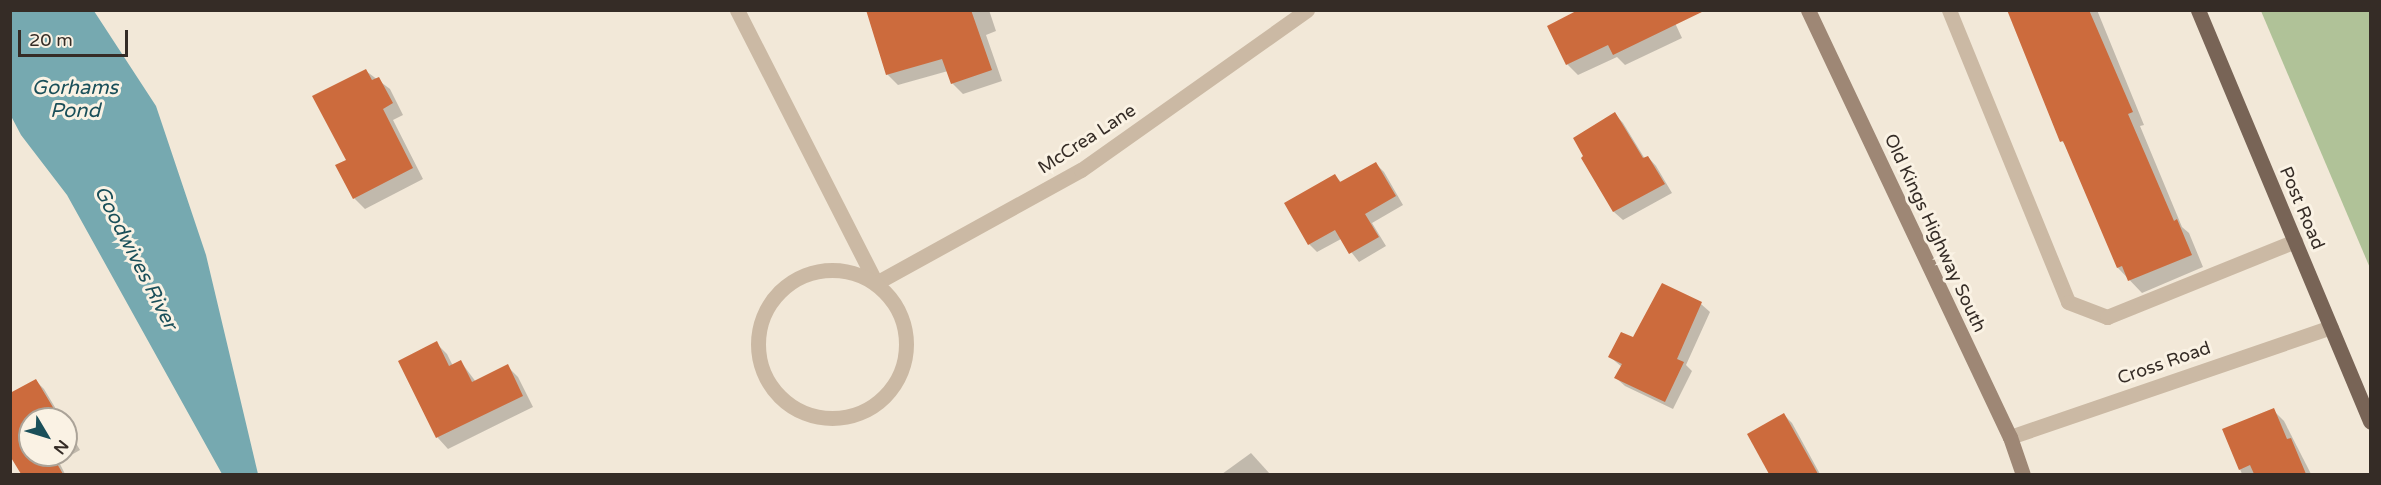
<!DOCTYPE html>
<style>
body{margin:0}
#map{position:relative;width:2381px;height:485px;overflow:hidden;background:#f2e8d8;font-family:"Varela Round",sans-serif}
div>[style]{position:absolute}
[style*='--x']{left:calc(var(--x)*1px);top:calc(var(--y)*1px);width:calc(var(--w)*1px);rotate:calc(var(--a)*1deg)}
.green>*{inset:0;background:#b0c298}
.water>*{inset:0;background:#76a9b0}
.shadow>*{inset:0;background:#0003}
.building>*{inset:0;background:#cc6b3d}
.lane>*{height:15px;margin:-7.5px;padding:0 7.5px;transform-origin:7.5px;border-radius:7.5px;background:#cbb9a4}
.street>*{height:15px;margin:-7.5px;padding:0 7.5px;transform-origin:7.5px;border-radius:7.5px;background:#cbb9a4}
.street>.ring{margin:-7.5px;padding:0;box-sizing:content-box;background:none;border:15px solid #cbb9a4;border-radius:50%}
.secondary>*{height:15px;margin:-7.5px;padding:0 7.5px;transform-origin:7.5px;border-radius:7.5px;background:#9e8775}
.primary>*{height:15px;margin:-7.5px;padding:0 7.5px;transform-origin:7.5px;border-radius:7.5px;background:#786456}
span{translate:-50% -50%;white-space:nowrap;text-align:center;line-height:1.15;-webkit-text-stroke:6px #faf2e4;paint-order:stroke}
.street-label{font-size:18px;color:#352c26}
.water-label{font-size:20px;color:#1a4f59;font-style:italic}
.frame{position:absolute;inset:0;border:12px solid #352c26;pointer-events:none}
.north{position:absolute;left:18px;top:407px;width:60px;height:60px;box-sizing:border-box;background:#faf2e4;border:2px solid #aba398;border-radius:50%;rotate:128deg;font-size:16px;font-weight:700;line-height:24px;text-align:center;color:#352c26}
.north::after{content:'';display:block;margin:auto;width:21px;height:27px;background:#1a4f59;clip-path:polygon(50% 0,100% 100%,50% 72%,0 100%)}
.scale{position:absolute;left:18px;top:30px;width:110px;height:27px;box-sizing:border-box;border:3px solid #352c26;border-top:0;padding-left:8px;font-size:18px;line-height:21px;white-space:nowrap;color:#352c26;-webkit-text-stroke:4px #faf2e4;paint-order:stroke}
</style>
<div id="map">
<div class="green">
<div style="clip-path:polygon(2261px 11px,2370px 11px,2370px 268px)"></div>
</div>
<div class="water">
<div style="clip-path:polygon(10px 11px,94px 11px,156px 106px,206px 255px,258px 474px,222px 474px,67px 195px,21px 135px,11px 116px)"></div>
</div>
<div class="shadow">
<div style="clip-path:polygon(907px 10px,989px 10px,996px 31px,986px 35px,1002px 81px,963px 94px,952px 83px,948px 71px,898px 85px,887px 74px)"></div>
<div style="clip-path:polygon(1669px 10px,1682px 38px,1625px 65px,1617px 57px,1578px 75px,1567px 64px)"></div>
<div style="clip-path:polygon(2008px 10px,2097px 10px,2144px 125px,2140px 126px,2182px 227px,2189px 233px,2203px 267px,2142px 293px,2118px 268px,2066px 146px,2062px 141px)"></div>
<div style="clip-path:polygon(366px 71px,390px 89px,403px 115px,393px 120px,423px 179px,365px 209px,354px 198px,348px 160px)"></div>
<div style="clip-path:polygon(1615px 114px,1623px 123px,1645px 159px,1648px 157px,1656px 166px,1672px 193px,1623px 220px,1614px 212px,1582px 158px)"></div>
<div style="clip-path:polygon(1376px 164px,1384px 172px,1403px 205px,1372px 223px,1386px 246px,1359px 262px,1341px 239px,1317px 252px,1309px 244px,1335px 176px,1342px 183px)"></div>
<div style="clip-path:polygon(1701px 304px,1710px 312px,1686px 365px,1692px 371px,1673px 409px,1625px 386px,1616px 378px,1622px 367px,1610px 357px,1634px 339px)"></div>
<div style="clip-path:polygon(436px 343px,447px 354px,453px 366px,461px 362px,476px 382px,507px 366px,518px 377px,533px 407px,448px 449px,438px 438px,400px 362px)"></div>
<div style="clip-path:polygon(36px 381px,44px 389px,62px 419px,30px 419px,30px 455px,66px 455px,66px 426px,80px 450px,59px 462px,65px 474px,23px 474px,10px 453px)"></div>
<div style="clip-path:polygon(2273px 410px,2284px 421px,2311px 474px,2242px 474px,2224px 430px)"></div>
<div style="clip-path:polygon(1784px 415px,1792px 423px,1820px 474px,1771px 474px,1749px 434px)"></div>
<div style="clip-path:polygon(1251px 453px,1270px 474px,1222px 474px)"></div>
</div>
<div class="building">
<div style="clip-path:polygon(866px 10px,971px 10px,992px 70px,951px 84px,942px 59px,886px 75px)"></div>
<div style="clip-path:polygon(1578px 10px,1706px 10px,1613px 55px,1608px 45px,1566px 65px,1547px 26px)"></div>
<div style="clip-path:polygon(2007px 10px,2089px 10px,2133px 112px,2128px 114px,2174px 221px,2177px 219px,2192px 255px,2128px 281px,2122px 266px,2117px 268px,2063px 141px,2060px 142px)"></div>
<div style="clip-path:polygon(366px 69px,372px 80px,379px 77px,393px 103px,383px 109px,413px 168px,353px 199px,335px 165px,346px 160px,312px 96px)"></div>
<div style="clip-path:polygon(1615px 112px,1643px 158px,1648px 156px,1665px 184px,1613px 212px,1581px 158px,1583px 156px,1573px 138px)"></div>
<div style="clip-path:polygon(1376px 162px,1396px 196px,1365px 214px,1379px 237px,1349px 254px,1335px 230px,1308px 245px,1284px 203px,1335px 174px,1340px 182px)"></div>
<div style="clip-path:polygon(1662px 283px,1702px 302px,1677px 359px,1684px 362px,1665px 402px,1614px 378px,1622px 364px,1608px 357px,1621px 332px,1633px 337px)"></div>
<div style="clip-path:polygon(437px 341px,449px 366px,461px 360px,472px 382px,508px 364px,523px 396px,436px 438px,398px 361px)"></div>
<div style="clip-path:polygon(36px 379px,60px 419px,30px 419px,30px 455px,52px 455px,63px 474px,21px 474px,10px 456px,10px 393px)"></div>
<div style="clip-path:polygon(2274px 408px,2287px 439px,2291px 438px,2306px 474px,2254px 474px,2250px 465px,2239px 470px,2222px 429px)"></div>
<div style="clip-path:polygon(1784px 413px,1818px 474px,1769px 474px,1747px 434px)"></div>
</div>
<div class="lane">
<div style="--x:1949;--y:10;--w:315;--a:67.8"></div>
<div style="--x:2068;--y:302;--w:42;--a:21"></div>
<div style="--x:2107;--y:317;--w:203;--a:-22"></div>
</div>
<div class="street">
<div style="--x:737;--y:10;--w:306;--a:63"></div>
<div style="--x:876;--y:283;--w:234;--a:-28.9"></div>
<div style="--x:1081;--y:170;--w:277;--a:-35.3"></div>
<div class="ring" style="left:758px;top:270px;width:133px;height:133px"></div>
<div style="--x:2010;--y:437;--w:339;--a:-18.9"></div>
</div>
<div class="secondary">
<div style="--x:1808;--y:10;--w:472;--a:64.7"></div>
<div style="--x:2010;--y:437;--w:39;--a:71"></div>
</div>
<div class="primary">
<div style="--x:2198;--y:10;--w:446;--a:67.3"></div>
</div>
<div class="street-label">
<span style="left:1087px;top:139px;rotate:-33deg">McCrea Lane</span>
<span style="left:2302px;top:208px;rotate:67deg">Post Road</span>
<span style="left:1935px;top:233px;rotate:65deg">Old Kings Highway South</span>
<span style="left:2164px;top:363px;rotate:-19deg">Cross Road</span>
</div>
<div class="water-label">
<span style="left:75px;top:100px">Gorhams<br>Pond</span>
<span style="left:135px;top:258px;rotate:63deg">Goodwives River</span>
</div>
<div class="frame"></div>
<div class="north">N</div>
<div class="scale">20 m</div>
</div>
